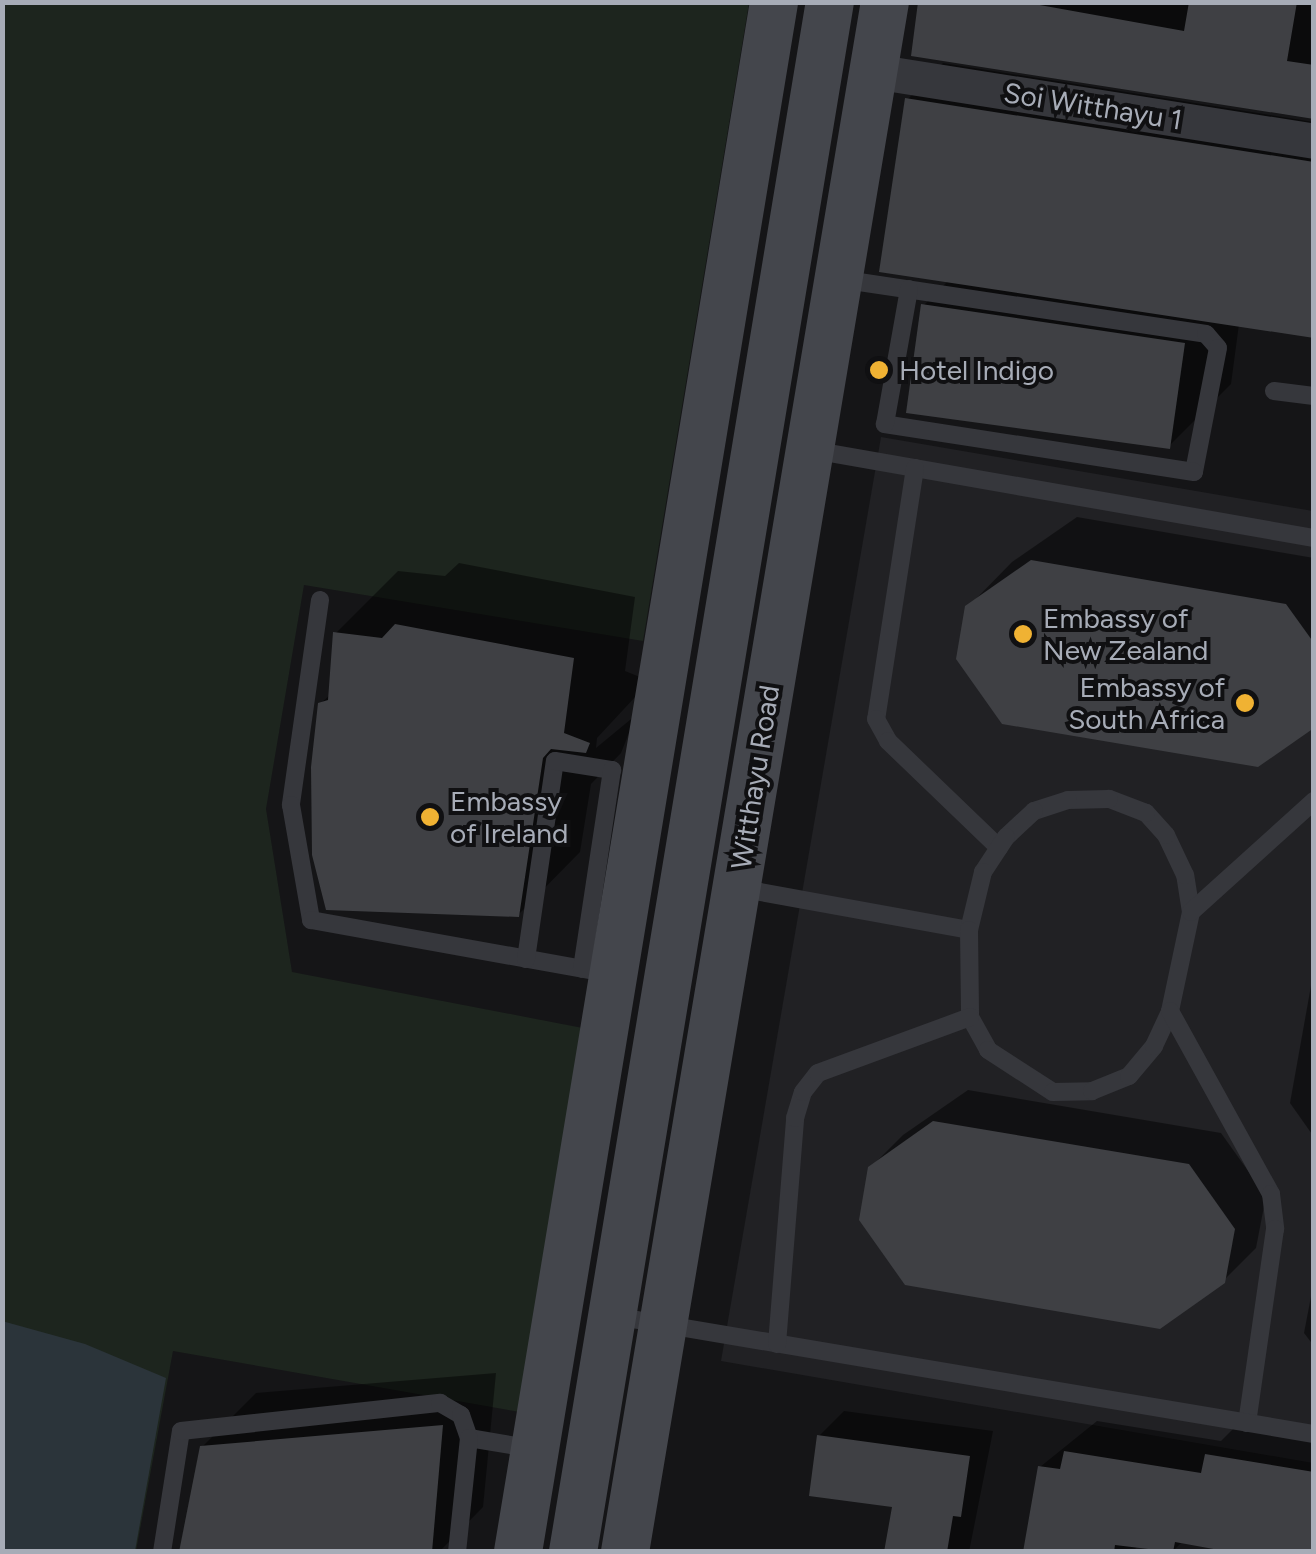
<!DOCTYPE html>
<style>
body{margin:0}
#map{position:relative;width:1316px;height:1554px;overflow:hidden;background:#151517;font-family:Figtree,sans-serif}
div>[style]{position:absolute}
[style*='--x']{left:calc(var(--x)*1px);top:calc(var(--y)*1px);width:calc(var(--w)*1px);rotate:calc(var(--a)*1deg)}
.built>*{inset:0;background:#212124}
.green>*{inset:0;background:#1d251e}
.water>*{inset:0;background:#2b343a}
.shadow>*{inset:0;background:#0007}
.building>*{inset:0;background:#3f4044}
.service>*{height:18px;margin:-9px;padding:0 9px;transform-origin:9px;border-radius:9px;background:#36373c}
.minor>*{height:35px;margin:-17.5px;padding:0 17.5px;transform-origin:17.5px;border-radius:17.5px;background:#36373c}
.secondary>*{height:48px;margin:-24px;padding:0 24px;transform-origin:24px;border-radius:24px;background:#44464c}
.dots>*{width:28px;height:28px;translate:-50% -50%;box-sizing:border-box;border:5px solid #101012;border-radius:50%}
span{translate:-50% -50%;white-space:nowrap;text-align:center;line-height:1.15;-webkit-text-stroke:8px #101012;paint-order:stroke}
.street-label{font-size:28px;color:#a7acb7}
.poi-label{font-size:28px;color:#a7acb7}
.left{translate:0 -50%;text-align:left}
.right{translate:-100% -50%;text-align:right}
.frame{position:absolute;inset:0;border:5px solid #a7acb7;pointer-events:none}
</style>
<div id="map">
<div class="built">
<div style="clip-path:polygon(881px 437px,1313px 511px,1313px 1463px,721px 1361px)"></div>
</div>
<div class="green">
<div style="clip-path:polygon(3px 3px,749px 3px,643px 641px,304px 585px,266px 809px,292px 972px,588px 1029px,520px 1412px,173px 1351px,136px 1551px,3px 1552px)"></div>
</div>
<div class="water">
<div style="clip-path:polygon(2px 1321px,85px 1344px,166px 1378px,135px 1551px,3px 1551px)"></div>
</div>
<div class="shadow">
<div style="clip-path:polygon(922px 2px,1314px 2px,1314px 117px)"></div>
<div style="clip-path:polygon(943px 63px,1314px 122px,1314px 335px,1239px 324px,1231px 384px,1169px 446px,924px 305px,949px 280px,908px 99px)"></div>
<div style="clip-path:polygon(1077px 517px,1314px 558px,1314px 725px,968px 607px,1012px 562px)"></div>
<div style="clip-path:polygon(459px 563px,635px 597px,625px 671px,650px 681px,597px 738px,596px 748px,636px 715px,621px 753px,591px 784px,580px 852px,518px 915px,320px 704px,331px 694px,336px 633px,398px 571px,445px 576px)"></div>
<div style="clip-path:polygon(1314px 969px,1314px 1137px,1290px 1103px)"></div>
<div style="clip-path:polygon(968px 1090px,1221px 1133px,1266px 1196px,1256px 1248px,1223px 1281px,870px 1168px,903px 1135px)"></div>
<div style="clip-path:polygon(1314px 1281px,1314px 1346px,1304px 1333px)"></div>
<div style="clip-path:polygon(496px 1373px,483px 1507px,439px 1552px,182px 1552px,202px 1447px,256px 1393px)"></div>
<div style="clip-path:polygon(844px 1411px,993px 1431px,969px 1552px,886px 1552px,894px 1505px,819px 1436px)"></div>
<div style="clip-path:polygon(1097px 1421px,1221px 1441px,1238px 1424px,1314px 1436px,1314px 1552px,1183px 1541px,1172px 1552px,1138px 1546px,1132px 1552px,1026px 1552px,1040px 1467px)"></div>
</div>
<div class="building">
<div style="clip-path:polygon(918px 2px,1023px 2px,1184px 31px,1189px 2px,1297px 2px,1287px 61px,1314px 65px,1314px 119px,911px 56px)"></div>
<div style="clip-path:polygon(905px 98px,1314px 162px,1314px 338px,879px 272px)"></div>
<div style="clip-path:polygon(921px 304px,1185px 343px,1170px 449px,906px 413px)"></div>
<div style="clip-path:polygon(1031px 560px,1286px 604px,1314px 643px,1314px 728px,1258px 767px,1002px 724px,956px 659px,965px 606px)"></div>
<div style="clip-path:polygon(395px 624px,574px 658px,564px 733px,590px 743px,586px 753px,551px 749px,543px 758px,519px 917px,326px 910px,312px 855px,311px 767px,318px 703px,328px 700px,333px 632px,382px 638px)"></div>
<div style="clip-path:polygon(933px 1121px,1189px 1164px,1235px 1229px,1225px 1283px,1160px 1329px,905px 1285px,859px 1220px,868px 1167px)"></div>
<div style="clip-path:polygon(443px 1425px,432px 1552px,179px 1552px,200px 1446px)"></div>
<div style="clip-path:polygon(817px 1435px,970px 1456px,961px 1517px,953px 1516px,947px 1552px,884px 1552px,892px 1507px,809px 1496px)"></div>
<div style="clip-path:polygon(1064px 1451px,1201px 1473px,1205px 1454px,1314px 1472px,1314px 1552px,1230px 1552px,1175px 1542px,1173px 1552px,1115px 1545px,1114px 1552px,1023px 1552px,1038px 1466px,1060px 1469px)"></div>
</div>
<div class="service">
<div style="--x:839;--y:279;--w:371;--a:8.5"></div>
<div style="--x:1206;--y:334;--w:18;--a:49"></div>
<div style="--x:1218;--y:348;--w:126;--a:101"></div>
<div style="--x:1194;--y:472;--w:313;--a:-171.2"></div>
<div style="--x:885;--y:424;--w:137;--a:-79.9"></div>
<div style="--x:1274;--y:391;--w:40;--a:7.1"></div>
<div style="--x:812;--y:450;--w:510;--a:9.94"></div>
<div style="--x:915;--y:468;--w:254;--a:98.8"></div>
<div style="--x:876;--y:719;--w:25;--a:61"></div>
<div style="--x:888;--y:741;--w:154;--a:43.9"></div>
<div style="--x:320;--y:600;--w:207;--a:98.1"></div>
<div style="--x:291;--y:805;--w:117;--a:80.1"></div>
<div style="--x:311;--y:920;--w:305;--a:10.2"></div>
<div style="--x:738;--y:888;--w:235;--a:10.3"></div>
<div style="--x:1191;--y:912;--w:37;--a:-99"></div>
<div style="--x:1185;--y:875;--w:44;--a:-115.4"></div>
<div style="--x:1166;--y:835;--w:30;--a:-132"></div>
<div style="--x:1146;--y:813;--w:40;--a:-159"></div>
<div style="--x:1109;--y:799;--w:41;--a:178.6"></div>
<div style="--x:1068;--y:800;--w:36;--a:162"></div>
<div style="--x:1034;--y:811;--w:38;--a:137"></div>
<div style="--x:1006;--y:837;--w:42;--a:123.3"></div>
<div style="--x:983;--y:872;--w:60;--a:103.6"></div>
<div style="--x:969;--y:930;--w:87;--a:89.3"></div>
<div style="--x:970;--y:1017;--w:38;--a:61"></div>
<div style="--x:988;--y:1050;--w:77;--a:32.9"></div>
<div style="--x:1053;--y:1092;--w:39;--a:-1"></div>
<div style="--x:1092;--y:1091;--w:40;--a:-22"></div>
<div style="--x:1129;--y:1076;--w:39;--a:-50"></div>
<div style="--x:1154;--y:1046;--w:38;--a:-65"></div>
<div style="--x:1170;--y:1011;--w:101;--a:-78"></div>
<div style="--x:1191;--y:912;--w:166;--a:-42.1"></div>
<div style="--x:526;--y:959;--w:200;--a:-81.7"></div>
<div style="--x:555;--y:761;--w:58;--a:9"></div>
<div style="--x:612;--y:770;--w:201;--a:98.6"></div>
<div style="--x:1170;--y:1011;--w:209;--a:61.1"></div>
<div style="--x:1271;--y:1194;--w:35;--a:83"></div>
<div style="--x:1275;--y:1229;--w:196;--a:98.2"></div>
<div style="--x:614;--y:1316;--w:710;--a:9.57"></div>
<div style="--x:777;--y:1344;--w:227;--a:-85.4"></div>
<div style="--x:795;--y:1118;--w:27;--a:-73"></div>
<div style="--x:803;--y:1092;--w:24;--a:-52"></div>
<div style="--x:818;--y:1073;--w:162;--a:-20.2"></div>
<div style="--x:469;--y:1438;--w:67;--a:9.5"></div>
<div style="--x:162;--y:1552;--w:122;--a:-81.1"></div>
<div style="--x:181;--y:1431;--w:261;--a:-6.2"></div>
<div style="--x:440;--y:1403;--w:24;--a:30"></div>
<div style="--x:461;--y:1415;--w:24;--a:71"></div>
<div style="--x:469;--y:1438;--w:115;--a:96"></div>
</div>
<div class="minor">
<div style="--x:873;--y:71;--w:447;--a:9"></div>
</div>
<div class="secondary">
<div style="--x:518;--y:1552;--w:1571;--a:-80.62"></div>
<div style="--x:573;--y:1552;--w:1571;--a:-80.59"></div>
<div style="--x:625;--y:1552;--w:1572;--a:-80.48"></div>
</div>
<div class="dots">
<div style="left:879px;top:370px;background:#f0b233"></div>
<div style="left:1023px;top:634px;background:#f0b233"></div>
<div style="left:1245px;top:703px;background:#f0b233"></div>
<div style="left:430px;top:817px;background:#f0b233"></div>
</div>
<div class="street-label">
<span style="left:1093px;top:106px;rotate:9deg">Soi Witthayu 1</span>
<span style="left:755px;top:777px;rotate:-81deg">Witthayu Road</span>
</div>
<div class="poi-label">
<span class="left" style="left:899px;top:370px">Hotel Indigo</span>
<span class="left" style="left:1043px;top:634px">Embassy of<br>New Zealand</span>
<span class="right" style="left:1225px;top:703px">Embassy of<br>South Africa</span>
<span class="left" style="left:450px;top:817px">Embassy<br>of Ireland</span>
</div>
<div class="frame"></div>
</div>
